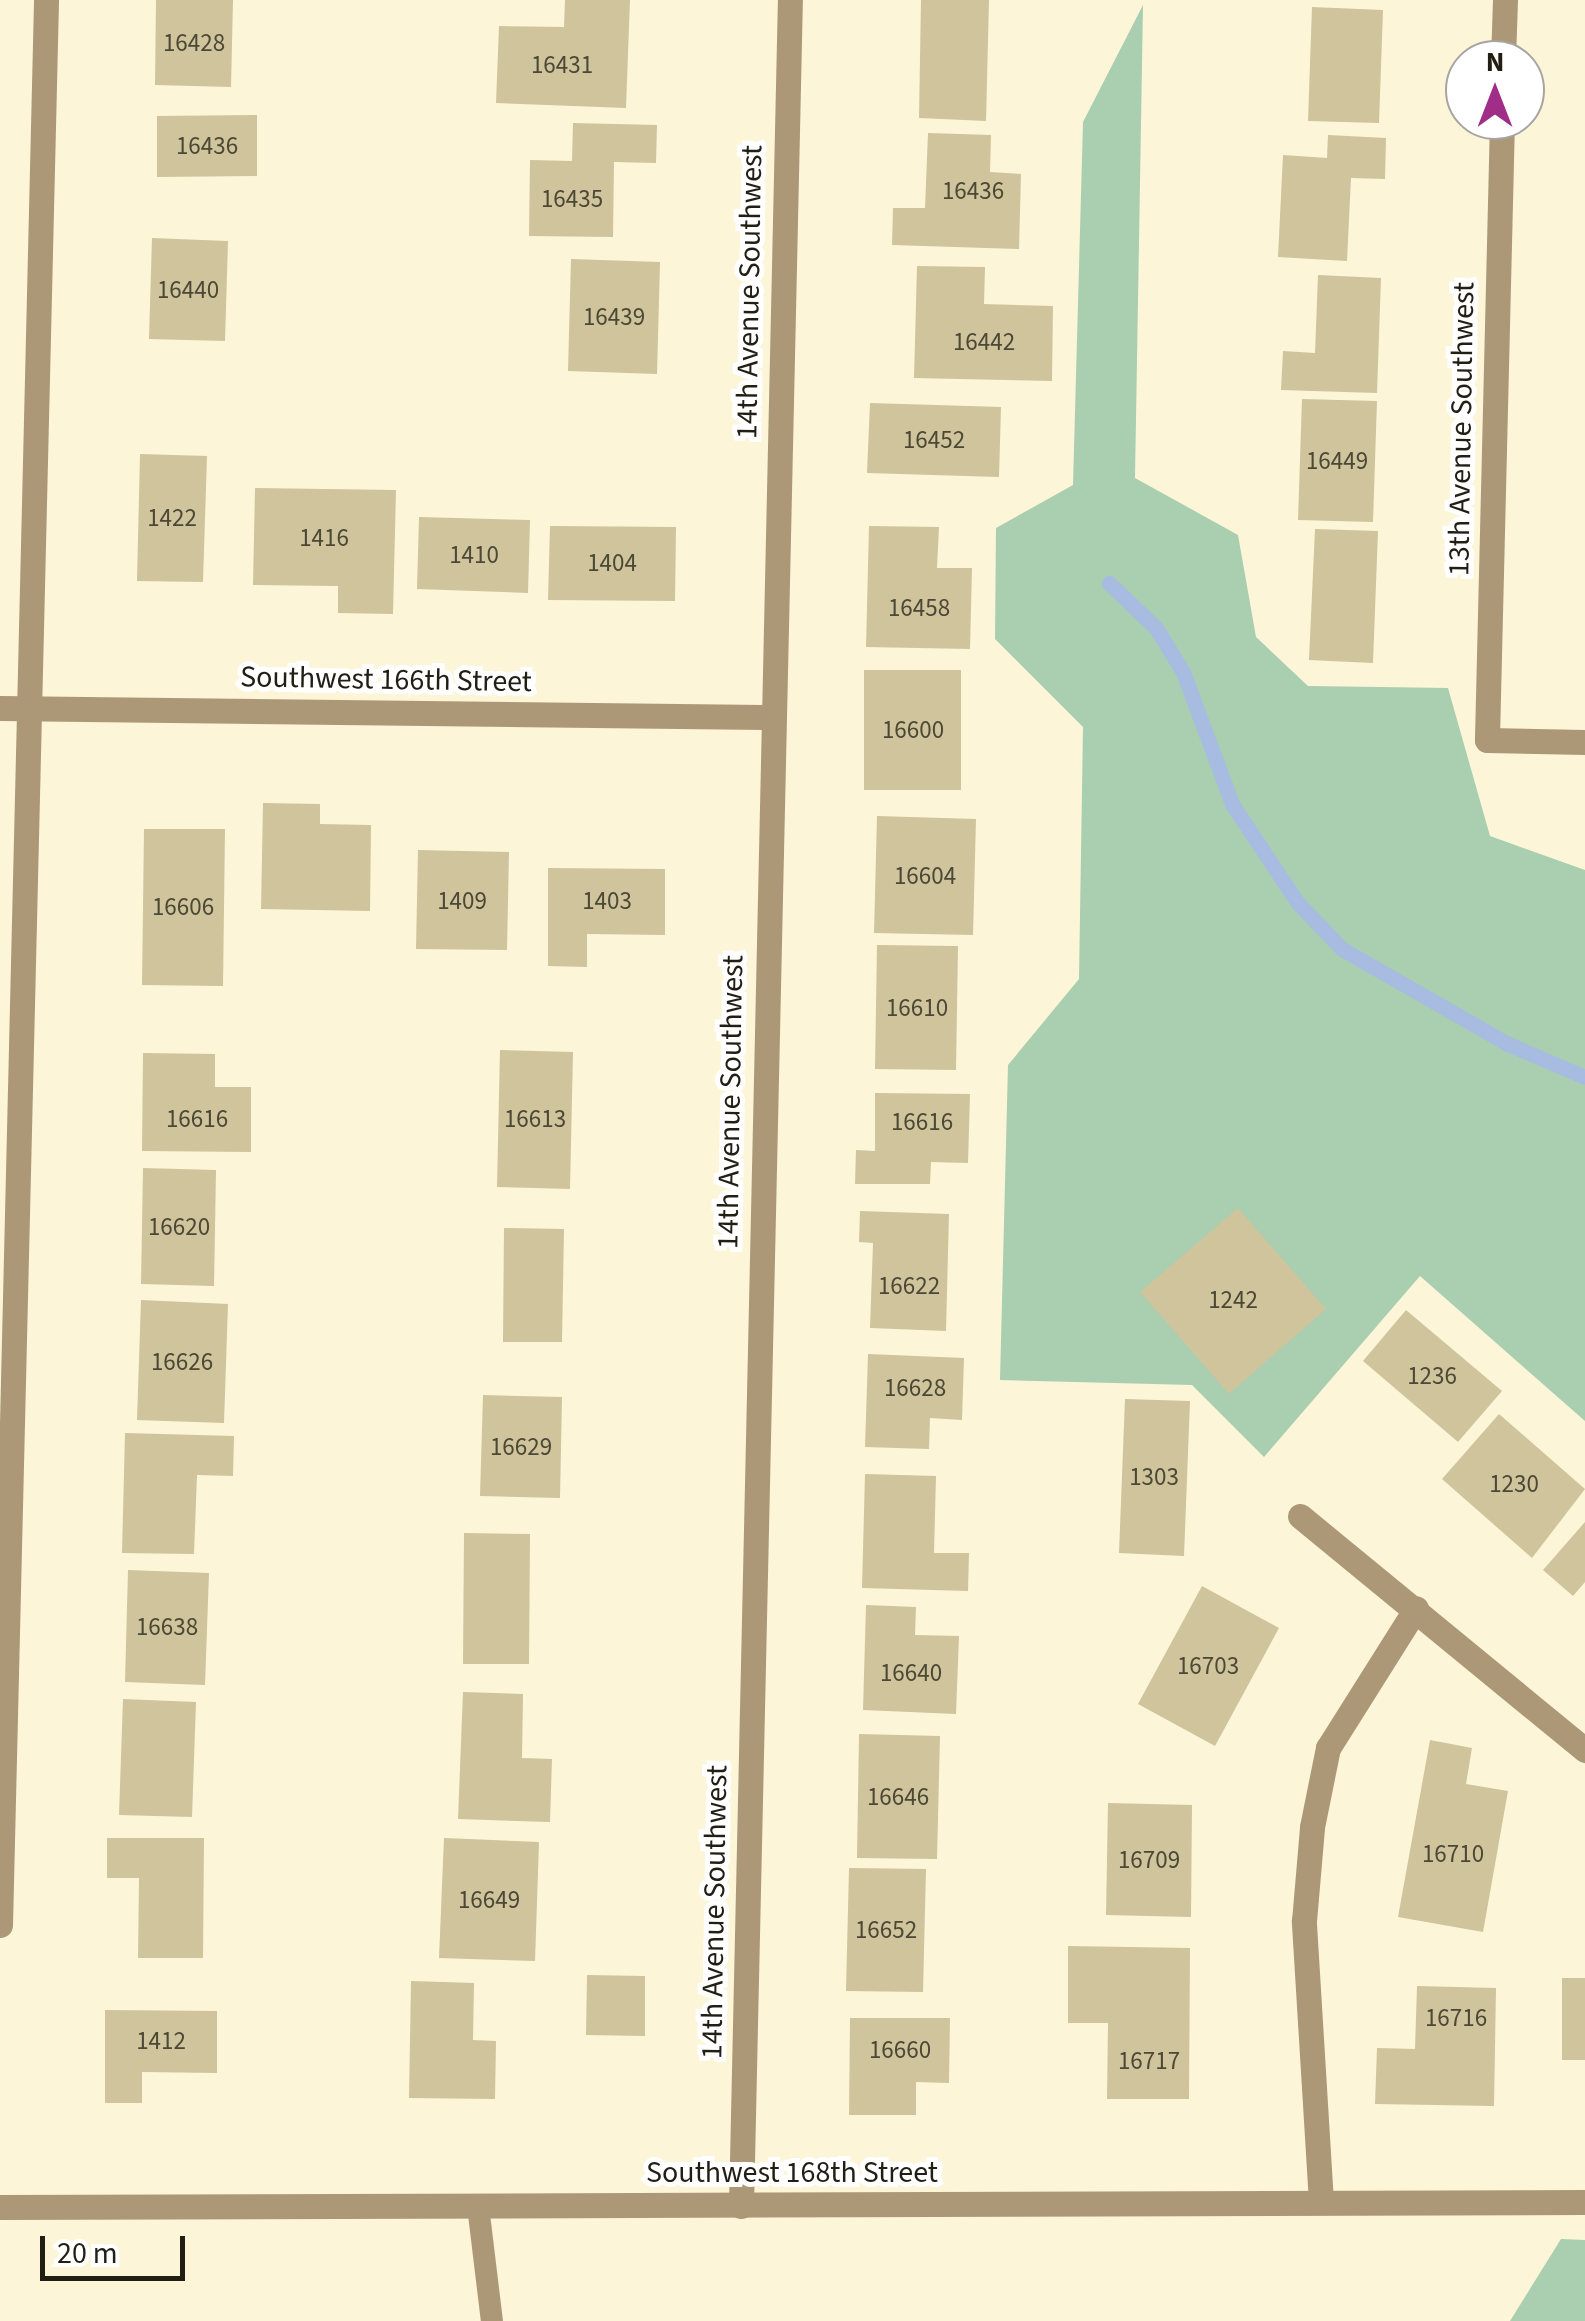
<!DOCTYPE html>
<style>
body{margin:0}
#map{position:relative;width:1585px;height:2321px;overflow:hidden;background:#fcf5d8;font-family:"Source Sans 3",sans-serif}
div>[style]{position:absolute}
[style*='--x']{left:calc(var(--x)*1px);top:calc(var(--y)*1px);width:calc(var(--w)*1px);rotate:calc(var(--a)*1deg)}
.forest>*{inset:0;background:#a9ceb0}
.stream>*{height:15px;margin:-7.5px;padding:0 7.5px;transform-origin:7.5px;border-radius:7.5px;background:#a7bce0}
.building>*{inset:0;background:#cfc49b}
.service>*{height:22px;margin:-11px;padding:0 11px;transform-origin:11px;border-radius:11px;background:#ac9876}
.minor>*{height:25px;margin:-12.5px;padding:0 12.5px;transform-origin:12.5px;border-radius:12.5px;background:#ac9876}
.tertiary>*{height:25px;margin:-12.5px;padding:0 12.5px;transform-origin:12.5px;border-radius:12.5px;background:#ac9876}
span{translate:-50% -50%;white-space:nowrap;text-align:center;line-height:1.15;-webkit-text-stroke:10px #fff;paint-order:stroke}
.number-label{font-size:25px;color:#4c4836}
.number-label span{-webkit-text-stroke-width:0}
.street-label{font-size:30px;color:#211e14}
.north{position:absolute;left:1445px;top:40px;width:100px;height:100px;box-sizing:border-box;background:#fff;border:2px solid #a6a5a1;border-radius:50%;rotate:0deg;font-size:28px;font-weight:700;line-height:40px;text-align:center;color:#211e14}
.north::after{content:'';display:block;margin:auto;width:35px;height:45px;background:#a02d88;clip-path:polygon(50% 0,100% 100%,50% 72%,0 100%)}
.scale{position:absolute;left:40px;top:2236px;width:145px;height:45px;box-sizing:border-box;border:5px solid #211e14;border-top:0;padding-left:12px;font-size:30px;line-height:35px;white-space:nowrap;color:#211e14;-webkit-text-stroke:8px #fff;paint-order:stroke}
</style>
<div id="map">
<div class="forest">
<div style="clip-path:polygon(1143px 5px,1135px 478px,1238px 535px,1256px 637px,1308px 686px,1448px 688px,1490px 836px,1585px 870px,1585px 1421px,1420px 1276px,1264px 1457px,1192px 1385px,1000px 1380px,1008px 1065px,1079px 979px,1083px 727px,995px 639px,996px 528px,1073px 485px,1083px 122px)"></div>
<div style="clip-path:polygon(1561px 2239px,1585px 2240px,1585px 2321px,1510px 2321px)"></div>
</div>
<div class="stream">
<div style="--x:1109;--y:583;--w:65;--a:43.8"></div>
<div style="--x:1156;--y:628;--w:52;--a:58.5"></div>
<div style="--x:1183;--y:672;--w:141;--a:69.6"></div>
<div style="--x:1232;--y:804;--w:118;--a:56.4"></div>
<div style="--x:1297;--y:902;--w:65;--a:46.2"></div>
<div style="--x:1342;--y:949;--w:191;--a:29.8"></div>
<div style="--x:1508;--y:1044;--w:84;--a:23.2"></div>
</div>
<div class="building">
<div style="clip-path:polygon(156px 0,233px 0,231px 87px,155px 85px)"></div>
<div style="clip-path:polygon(565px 0,630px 0,626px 108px,496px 103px,499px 26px,564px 27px)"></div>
<div style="clip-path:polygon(921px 0,989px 0,986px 121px,919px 118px)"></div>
<div style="clip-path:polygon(1312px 7px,1383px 10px,1379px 123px,1308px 121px)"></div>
<div style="clip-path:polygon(257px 115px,257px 176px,157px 177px,157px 116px)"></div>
<div style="clip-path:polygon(573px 123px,657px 125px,656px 163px,614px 162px,613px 237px,529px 236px,530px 160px,572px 161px)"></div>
<div style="clip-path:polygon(928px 133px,991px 135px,990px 172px,1021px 174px,1019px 249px,892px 245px,893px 208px,925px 208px)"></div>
<div style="clip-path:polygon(1328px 135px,1386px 138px,1385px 179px,1351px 178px,1347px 261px,1278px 257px,1283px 155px,1327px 158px)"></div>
<div style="clip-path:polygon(152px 238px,228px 241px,225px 341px,149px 339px)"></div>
<div style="clip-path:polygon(571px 259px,660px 262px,657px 374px,568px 371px)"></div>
<div style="clip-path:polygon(917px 266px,985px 267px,984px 304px,1053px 306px,1052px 381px,914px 378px)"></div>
<div style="clip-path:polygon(1318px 275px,1381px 278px,1377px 393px,1281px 390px,1283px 351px,1315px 353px)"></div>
<div style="clip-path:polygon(1302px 399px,1377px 401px,1373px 522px,1298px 520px)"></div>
<div style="clip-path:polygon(870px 403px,1001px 407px,999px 477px,867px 473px)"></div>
<div style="clip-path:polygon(140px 454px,207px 456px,203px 582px,137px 581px)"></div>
<div style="clip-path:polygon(255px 488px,396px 490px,393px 614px,338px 613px,338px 586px,253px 585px)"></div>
<div style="clip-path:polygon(419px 517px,530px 520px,528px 593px,417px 589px)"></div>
<div style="clip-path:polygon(550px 526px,676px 527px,675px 601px,548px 600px)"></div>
<div style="clip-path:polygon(869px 526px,939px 527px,937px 568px,972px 568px,970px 649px,866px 647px)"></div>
<div style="clip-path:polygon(1315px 529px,1378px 531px,1373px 663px,1309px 660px)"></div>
<div style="clip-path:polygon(864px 670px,961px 670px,961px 790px,864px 790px)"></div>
<div style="clip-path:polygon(263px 803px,320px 804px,320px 824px,371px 825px,370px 911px,261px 909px)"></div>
<div style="clip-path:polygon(877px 816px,976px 819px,973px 935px,874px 933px)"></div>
<div style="clip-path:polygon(144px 829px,225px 829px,223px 986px,142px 985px)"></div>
<div style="clip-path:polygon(418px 850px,509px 852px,507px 950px,416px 949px)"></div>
<div style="clip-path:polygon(548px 868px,665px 869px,665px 935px,587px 934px,587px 967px,548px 966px)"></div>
<div style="clip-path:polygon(877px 945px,958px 946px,956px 1070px,875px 1069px)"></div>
<div style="clip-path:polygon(500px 1050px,573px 1052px,570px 1189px,497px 1187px)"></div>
<div style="clip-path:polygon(143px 1053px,215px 1054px,215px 1087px,251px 1087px,251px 1152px,142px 1151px)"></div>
<div style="clip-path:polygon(875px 1093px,970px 1094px,968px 1163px,931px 1162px,930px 1184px,855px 1184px,856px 1150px,875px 1151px)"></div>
<div style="clip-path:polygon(143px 1168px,216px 1170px,214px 1286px,141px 1284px)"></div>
<div style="clip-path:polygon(1238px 1208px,1326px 1309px,1229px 1394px,1140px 1292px)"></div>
<div style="clip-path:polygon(860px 1211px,949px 1214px,946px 1331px,870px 1328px,873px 1243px,859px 1242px)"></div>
<div style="clip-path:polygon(504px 1228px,564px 1229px,562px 1342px,503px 1342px)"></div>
<div style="clip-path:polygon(141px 1300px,228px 1304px,224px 1423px,137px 1420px)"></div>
<div style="clip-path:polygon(1406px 1310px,1502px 1391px,1458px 1442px,1363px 1361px)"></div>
<div style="clip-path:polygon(868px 1354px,964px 1358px,962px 1420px,930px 1418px,929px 1449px,865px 1447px)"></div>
<div style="clip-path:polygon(483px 1395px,562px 1397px,560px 1498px,480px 1496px)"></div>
<div style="clip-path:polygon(1125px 1399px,1190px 1401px,1184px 1556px,1119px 1553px)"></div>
<div style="clip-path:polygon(1499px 1414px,1585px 1489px,1532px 1558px,1442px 1479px)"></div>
<div style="clip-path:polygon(125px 1433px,234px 1436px,233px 1476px,197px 1475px,194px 1554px,122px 1553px)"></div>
<div style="clip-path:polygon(865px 1474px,936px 1476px,934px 1553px,969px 1553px,968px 1591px,862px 1588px)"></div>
<div style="clip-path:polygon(1585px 1522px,1585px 1582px,1573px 1596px,1543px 1570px)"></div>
<div style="clip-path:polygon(464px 1533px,530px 1534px,529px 1664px,463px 1664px)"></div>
<div style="clip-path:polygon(128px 1570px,209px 1573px,205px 1685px,125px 1682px)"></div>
<div style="clip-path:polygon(1202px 1586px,1279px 1628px,1215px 1746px,1138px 1704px)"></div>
<div style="clip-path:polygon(866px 1605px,916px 1607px,915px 1635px,959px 1636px,956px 1714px,863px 1710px)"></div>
<div style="clip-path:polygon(463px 1692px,523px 1694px,522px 1758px,552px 1759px,550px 1822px,458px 1819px)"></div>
<div style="clip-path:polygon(123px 1699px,196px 1702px,192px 1817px,119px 1815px)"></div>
<div style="clip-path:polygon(859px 1734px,940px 1736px,937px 1859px,857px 1858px)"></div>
<div style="clip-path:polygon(1430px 1740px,1472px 1748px,1466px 1784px,1508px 1791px,1483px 1932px,1398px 1917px)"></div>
<div style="clip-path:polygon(1108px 1803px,1192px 1805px,1191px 1917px,1106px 1915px)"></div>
<div style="clip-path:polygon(107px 1838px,204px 1838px,203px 1958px,138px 1958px,139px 1878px,107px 1878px)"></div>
<div style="clip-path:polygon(444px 1838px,539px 1842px,535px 1961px,439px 1958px)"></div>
<div style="clip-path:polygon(849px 1868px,926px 1869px,923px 1992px,846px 1991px)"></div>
<div style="clip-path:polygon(1068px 1946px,1190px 1948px,1189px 2099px,1107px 2099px,1108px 2023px,1068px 2023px)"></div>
<div style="clip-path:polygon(587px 1975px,645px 1976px,645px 2036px,586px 2035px)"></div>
<div style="clip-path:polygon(1562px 1978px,1585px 1978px,1585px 2060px,1562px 2060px)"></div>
<div style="clip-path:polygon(411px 1981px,474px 1983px,473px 2040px,496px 2041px,495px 2099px,409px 2098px)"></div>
<div style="clip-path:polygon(1417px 1986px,1496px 1988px,1494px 2106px,1375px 2104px,1377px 2048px,1415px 2049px)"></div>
<div style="clip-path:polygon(105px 2010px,217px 2011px,217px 2073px,142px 2072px,142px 2103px,105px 2103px)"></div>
<div style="clip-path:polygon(850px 2018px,950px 2018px,949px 2083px,916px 2082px,916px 2115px,849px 2115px)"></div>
</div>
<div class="service">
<div style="--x:478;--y:2206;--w:116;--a:83.1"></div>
</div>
<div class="minor">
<div style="--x:1503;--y:60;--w:60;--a:-88.1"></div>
<div style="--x:1502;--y:120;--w:620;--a:91.39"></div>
<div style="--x:1487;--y:740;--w:98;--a:1.2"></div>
<div style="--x:0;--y:708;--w:771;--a:0.67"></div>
<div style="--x:1300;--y:1516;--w:369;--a:39.4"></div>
<div style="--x:0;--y:1925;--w:1926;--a:-88.63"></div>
<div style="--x:1321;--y:2202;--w:282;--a:-93.5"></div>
<div style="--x:1304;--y:1921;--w:94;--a:-85.1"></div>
<div style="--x:1312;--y:1827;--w:81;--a:-78.6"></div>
<div style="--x:1328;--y:1748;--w:165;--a:-57.8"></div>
<div style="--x:0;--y:2207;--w:1585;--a:-0.18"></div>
</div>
<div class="tertiary">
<div style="--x:741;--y:2206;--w:2207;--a:-88.73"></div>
</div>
<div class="number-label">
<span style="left:194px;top:43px">16428</span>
<span style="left:562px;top:65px">16431</span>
<span style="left:207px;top:146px">16436</span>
<span style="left:973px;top:191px">16436</span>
<span style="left:572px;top:199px">16435</span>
<span style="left:188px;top:290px">16440</span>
<span style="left:614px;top:317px">16439</span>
<span style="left:984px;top:342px">16442</span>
<span style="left:934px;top:440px">16452</span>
<span style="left:1337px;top:461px">16449</span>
<span style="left:172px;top:518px">1422</span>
<span style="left:324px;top:538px">1416</span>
<span style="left:474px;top:555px">1410</span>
<span style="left:612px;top:563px">1404</span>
<span style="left:919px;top:608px">16458</span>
<span style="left:913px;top:730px">16600</span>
<span style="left:925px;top:876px">16604</span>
<span style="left:462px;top:901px">1409</span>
<span style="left:607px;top:901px">1403</span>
<span style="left:183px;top:907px">16606</span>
<span style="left:917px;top:1008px">16610</span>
<span style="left:197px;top:1119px">16616</span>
<span style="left:535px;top:1119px">16613</span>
<span style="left:922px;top:1122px">16616</span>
<span style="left:179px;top:1227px">16620</span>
<span style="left:909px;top:1286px">16622</span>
<span style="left:1233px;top:1300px">1242</span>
<span style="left:182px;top:1362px">16626</span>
<span style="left:1432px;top:1376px">1236</span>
<span style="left:915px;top:1388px">16628</span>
<span style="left:521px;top:1447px">16629</span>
<span style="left:1154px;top:1477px">1303</span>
<span style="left:1514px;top:1484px">1230</span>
<span style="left:167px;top:1627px">16638</span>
<span style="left:1208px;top:1666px">16703</span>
<span style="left:911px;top:1673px">16640</span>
<span style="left:898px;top:1797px">16646</span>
<span style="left:1453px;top:1854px">16710</span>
<span style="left:1149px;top:1860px">16709</span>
<span style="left:489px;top:1900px">16649</span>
<span style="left:886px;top:1930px">16652</span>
<span style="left:1456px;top:2018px">16716</span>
<span style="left:161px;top:2041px">1412</span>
<span style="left:900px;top:2050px">16660</span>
<span style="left:1149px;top:2061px">16717</span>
</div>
<div class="street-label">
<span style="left:750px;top:292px;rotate:-89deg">14th Avenue Southwest</span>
<span style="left:1462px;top:429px;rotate:-89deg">13th Avenue Southwest</span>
<span style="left:386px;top:680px;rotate:1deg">Southwest 166th Street</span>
<span style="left:731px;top:1102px;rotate:-89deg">14th Avenue Southwest</span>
<span style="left:715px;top:1912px;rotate:-89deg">14th Avenue Southwest</span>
<span style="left:792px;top:2173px">Southwest 168th Street</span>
</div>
<div class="north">N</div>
<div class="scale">20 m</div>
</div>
